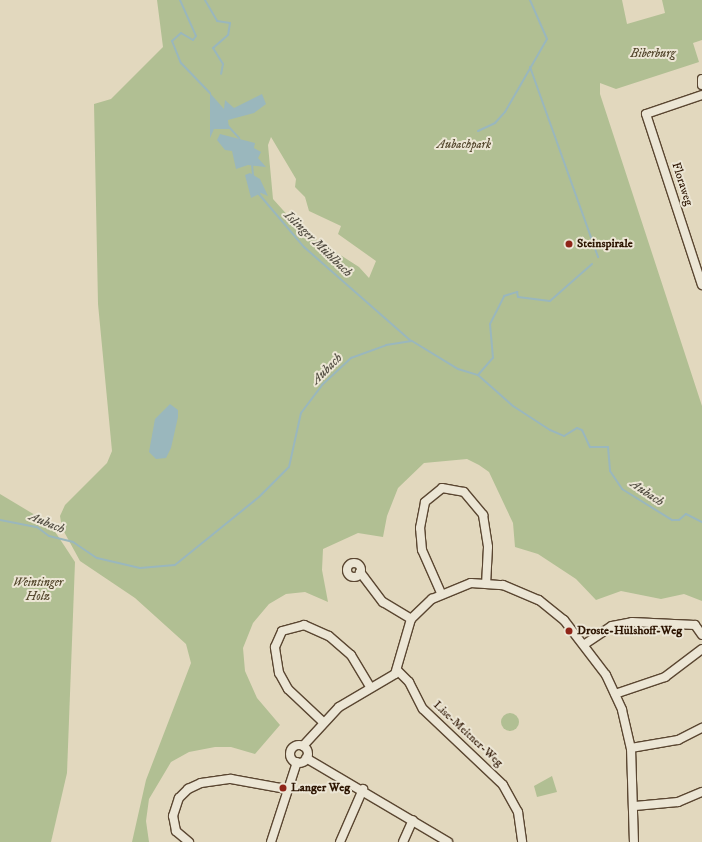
<!DOCTYPE html>
<meta charset="utf-8">
<style>
body{margin:0}
#map{position:relative;width:702px;height:842px;overflow:hidden;background:#e2d8be;font-family:"IM FELL DW Pica",serif}
div>[style]{position:absolute}
[style*='--x']{left:calc(var(--x)*1px);top:calc(var(--y)*1px);width:calc(var(--w)*1px);rotate:calc(var(--a)*1deg)}
.green>*{inset:0;background:#b1bf93}
.round{border-radius:50%}
.water>*{inset:0;background:#9ab7bd}
.stream>*{height:2px;margin:-1px;padding:0 1px;transform-origin:1px;border-radius:1px;background:#9ab7bd}
.roads{filter:drop-shadow(1px 0 #5a4631) drop-shadow(-1px 0 #5a4631) drop-shadow(0 1px #5a4631) drop-shadow(0 -1px #5a4631)}
.minor>*{height:8px;margin:-4px;padding:0 4px;transform-origin:4px;border-radius:4px;background:#ece6d5}
.minor>.ring{margin:-4px;padding:0;box-sizing:content-box;background:none;border:8px solid #ece6d5;border-radius:50%}
.dots>*{width:11px;height:11px;translate:-50% -50%;box-sizing:border-box;border:2px solid #ece6d5;border-radius:50%}
span{translate:-50% -50%;white-space:nowrap;text-align:center;line-height:1.15;-webkit-text-stroke:4px #ece6d5;paint-order:stroke}
.park-label{font-size:12px;color:#55482e;font-style:italic}
.street-label{font-size:12px;color:#2d1502}
.poi-label{font-size:12px;color:#2d1502;font-weight:700}
.left{translate:0 -50%;text-align:left}
.water-label{font-size:13px;color:#534e43;font-style:italic}
</style>
<div id="map">
<div class="green">
<div style="clip-path:polygon(evenodd,157px 0,622px 0,627px 24px,665px 13px,662px 0,702px 0,702px 40px,693px 43px,699px 62px,616px 89px,600px 83px,600px 94px,702px 406px,702px 601px,684px 594px,661px 599px,621px 591px,596px 600px,576px 579px,538px 554px,515px 547px,513px 523px,489px 472px,479px 465px,467px 459px,424px 463px,398px 488px,387px 516px,383px 537px,358px 533px,323px 549px,322px 570px,328px 602px,305px 592px,286px 594px,269px 604px,253px 623px,243px 648px,245px 671px,257px 698px,280px 725px,255px 754px,231px 747px,215px 747px,189px 752px,171px 762px,149px 799px,146px 821px,149px 842px,132px 842px,146px 780px,191px 663px,186px 644px,135px 598px,80px 561px,62px 528px,60px 516px,65px 505px,107px 463px,112px 451px,98px 304px,94px 104px,111px 99px,163px 47px,157px 0,271px 137px,296px 179px,295px 187px,305px 197px,309px 211px,341px 226px,338px 234px,376px 261px,369px 278px,359px 267px,300px 229px,273px 199px,268px 145px,271px 137px)"></div>
<div style="clip-path:polygon(0 494px,50px 524px,75px 562px,67px 773px,51px 842px,0 842px)"></div>
<div class="round" style="left:501px;top:713px;width:18px;height:18px"></div>
<div style="clip-path:polygon(552px 776px,557px 792px,537px 797px,534px 786px)"></div>
</div>
<div class="water">
<div style="clip-path:polygon(210px 93px,224px 109px,225px 100px,234px 108px,262px 94px,266px 104px,254px 113px,228px 120px,229px 129px,214px 129px,210px 138px)"></div>
<div style="clip-path:polygon(220px 134px,255px 143px,254px 148px,261px 152px,258px 158px,266px 167px,248px 165px,236px 169px,232px 151px,225px 150px,217px 140px)"></div>
<div style="clip-path:polygon(250px 173px,260px 179px,268px 196px,261px 193px,251px 198px,245px 175px)"></div>
<div style="clip-path:polygon(170px 404px,178px 410px,178px 417px,171px 448px,166px 458px,156px 459px,149px 452px,155px 419px)"></div>
</div>
<div class="stream">
<div style="--x:180;--y:0;--w:39;--a:66"></div>
<div style="--x:196;--y:36;--w:5;--a:127"></div>
<div style="--x:193;--y:40;--w:14;--a:-150"></div>
<div style="--x:181;--y:33;--w:12;--a:138"></div>
<div style="--x:172;--y:41;--w:24;--a:68"></div>
<div style="--x:181;--y:63;--w:42;--a:46"></div>
<div style="--x:205;--y:0;--w:24;--a:60"></div>
<div style="--x:217;--y:21;--w:13;--a:9"></div>
<div style="--x:230;--y:23;--w:12;--a:99"></div>
<div style="--x:228;--y:35;--w:20;--a:139"></div>
<div style="--x:213;--y:48;--w:19;--a:58"></div>
<div style="--x:223;--y:64;--w:10;--a:101"></div>
<div style="--x:530;--y:67;--w:202;--a:70.3"></div>
<div style="--x:227;--y:125;--w:18;--a:47"></div>
<div style="--x:478;--y:131;--w:19;--a:-25"></div>
<div style="--x:495;--y:123;--w:15;--a:-48"></div>
<div style="--x:505;--y:112;--w:84;--a:-60.1"></div>
<div style="--x:547;--y:39;--w:43;--a:-113.6"></div>
<div style="--x:252;--y:164;--w:12;--a:85"></div>
<div style="--x:258;--y:193;--w:71;--a:49.6"></div>
<div style="--x:304;--y:247;--w:142;--a:41.3"></div>
<div style="--x:478;--y:375;--w:23;--a:-49"></div>
<div style="--x:493;--y:358;--w:34;--a:-95"></div>
<div style="--x:490;--y:324;--w:31;--a:-63"></div>
<div style="--x:504;--y:296;--w:14;--a:-17"></div>
<div style="--x:517;--y:292;--w:5;--a:79"></div>
<div style="--x:518;--y:297;--w:32;--a:7"></div>
<div style="--x:550;--y:301;--w:56;--a:-41.4"></div>
<div style="--x:0;--y:520;--w:38;--a:11"></div>
<div style="--x:37;--y:527;--w:15;--a:37"></div>
<div style="--x:49;--y:536;--w:25;--a:14"></div>
<div style="--x:73;--y:542;--w:29;--a:34"></div>
<div style="--x:97;--y:558;--w:44;--a:13.1"></div>
<div style="--x:140;--y:568;--w:35;--a:-5"></div>
<div style="--x:175;--y:565;--w:108;--a:-39"></div>
<div style="--x:259;--y:497;--w:42;--a:-45"></div>
<div style="--x:289;--y:467;--w:55;--a:-77.5"></div>
<div style="--x:301;--y:413;--w:35;--a:-53"></div>
<div style="--x:322;--y:385;--w:40;--a:-43"></div>
<div style="--x:351;--y:358;--w:37;--a:-20"></div>
<div style="--x:386;--y:345;--w:26;--a:-9"></div>
<div style="--x:412;--y:341;--w:54;--a:31.3"></div>
<div style="--x:458;--y:369;--w:21;--a:17"></div>
<div style="--x:478;--y:375;--w:47;--a:41.5"></div>
<div style="--x:513;--y:406;--w:44;--a:33"></div>
<div style="--x:550;--y:430;--w:15;--a:23"></div>
<div style="--x:564;--y:436;--w:15;--a:-32"></div>
<div style="--x:577;--y:428;--w:5;--a:22"></div>
<div style="--x:582;--y:430;--w:19;--a:65"></div>
<div style="--x:590;--y:447;--w:18;--a:0"></div>
<div style="--x:608;--y:447;--w:24;--a:85"></div>
<div style="--x:610;--y:471;--w:22;--a:56"></div>
<div style="--x:622;--y:489;--w:59;--a:31.8"></div>
<div style="--x:672;--y:520;--w:7;--a:0"></div>
<div style="--x:679;--y:520;--w:9;--a:-41"></div>
<div style="--x:686;--y:514;--w:18;--a:27"></div>
</div>
<div class="roads">
<div class="minor">
<div style="--x:702;--y:79;--w:6;--a:90"></div>
<div style="--x:702;--y:95;--w:59;--a:161.3"></div>
<div style="--x:646;--y:114;--w:180;--a:71.9"></div>
<div class="ring" style="left:347px;top:563px;width:6px;height:6px"></div>
<div style="--x:360;--y:572;--w:38;--a:53"></div>
<div style="--x:383;--y:602;--w:33;--a:31"></div>
<div style="--x:441;--y:593;--w:47;--a:-113.8"></div>
<div style="--x:422;--y:550;--w:22;--a:-95"></div>
<div style="--x:420;--y:528;--w:26;--a:-79"></div>
<div style="--x:425;--y:502;--w:22;--a:-39"></div>
<div style="--x:442;--y:488;--w:22;--a:10"></div>
<div style="--x:464;--y:492;--w:30;--a:50"></div>
<div style="--x:483;--y:515;--w:32;--a:81"></div>
<div style="--x:488;--y:547;--w:35;--a:93"></div>
<div style="--x:585;--y:644;--w:32;--a:-34"></div>
<div style="--x:612;--y:626;--w:20;--a:-11"></div>
<div style="--x:632;--y:622;--w:63;--a:2.7"></div>
<div style="--x:695;--y:625;--w:12;--a:55"></div>
<div style="--x:397;--y:670;--w:17;--a:45"></div>
<div style="--x:409;--y:682;--w:30;--a:63"></div>
<div style="--x:423;--y:709;--w:110;--a:43.5"></div>
<div style="--x:503;--y:785;--w:31;--a:61"></div>
<div style="--x:518;--y:812;--w:30;--a:82"></div>
<div style="--x:615;--y:694;--w:53;--a:-18.8"></div>
<div style="--x:665;--y:677;--w:46;--a:-37.1"></div>
<div style="--x:323;--y:722;--w:48;--a:-136.7"></div>
<div style="--x:288;--y:689;--w:18;--a:-119"></div>
<div style="--x:279;--y:673;--w:26;--a:-99"></div>
<div style="--x:275;--y:647;--w:17;--a:-66"></div>
<div style="--x:282;--y:631;--w:23;--a:-15"></div>
<div style="--x:304;--y:625;--w:27;--a:24"></div>
<div style="--x:329;--y:636;--w:29;--a:41"></div>
<div style="--x:351;--y:655;--w:37;--a:59"></div>
<div class="ring" style="left:290px;top:745px;width:10px;height:10px"></div>
<div style="--x:303;--y:746;--w:53;--a:-47.3"></div>
<div style="--x:339;--y:707;--w:65;--a:-30.5"></div>
<div style="--x:395;--y:674;--w:57;--a:-73.8"></div>
<div style="--x:411;--y:619;--w:29;--a:-44"></div>
<div style="--x:432;--y:599;--w:42;--a:-22.3"></div>
<div style="--x:471;--y:583;--w:32;--a:4"></div>
<div style="--x:503;--y:585;--w:39;--a:23"></div>
<div style="--x:539;--y:600;--w:32;--a:39"></div>
<div style="--x:564;--y:620;--w:69;--a:52.6"></div>
<div style="--x:606;--y:675;--w:38;--a:65"></div>
<div style="--x:622;--y:710;--w:39;--a:77"></div>
<div style="--x:631;--y:748;--w:94;--a:88.2"></div>
<div style="--x:631;--y:748;--w:48;--a:-9.7"></div>
<div style="--x:678;--y:740;--w:27;--a:-27"></div>
<div style="--x:306;--y:758;--w:165;--a:30.6"></div>
<div style="--x:635;--y:806;--w:43;--a:-5.3"></div>
<div style="--x:678;--y:802;--w:26;--a:-23"></div>
<div style="--x:189;--y:842;--w:17;--a:-140"></div>
<div style="--x:176;--y:831;--w:15;--a:-101"></div>
<div style="--x:173;--y:816;--w:19;--a:-72"></div>
<div style="--x:179;--y:798;--w:13;--a:-45"></div>
<div style="--x:188;--y:789;--w:14;--a:-25"></div>
<div style="--x:201;--y:783;--w:30;--a:-8"></div>
<div style="--x:231;--y:779;--w:56;--a:10.3"></div>
<div style="--x:271;--y:842;--w:84;--a:-72"></div>
<div style="--x:340;--y:842;--w:58;--a:-66.5"></div>
<div style="--x:403;--y:842;--w:24;--a:-66"></div>
</div>
</div>
<div class="dots">
<div style="left:569px;top:244px;background:#8f2418"></div>
<div style="left:569px;top:631px;background:#8f2418"></div>
<div style="left:283px;top:788px;background:#8f2418"></div>
</div>
<div class="park-label">
<span style="left:653px;top:54px">Biberburg</span>
<span style="left:464px;top:145px">Aubachpark</span>
<span style="left:38px;top:590px">Weintinger<br>Holz</span>
</div>
<div class="street-label">
<span style="left:682px;top:184px;rotate:72deg">Floraweg</span>
<span style="left:468px;top:734px;rotate:43deg">Lise-Meitner-Weg</span>
</div>
<div class="poi-label">
<span class="left" style="left:577px;top:244px">Steinspirale</span>
<span class="left" style="left:577px;top:631px">Droste-Hülshoff-Weg</span>
<span class="left" style="left:291px;top:788px">Langer Weg</span>
</div>
<div class="water-label">
<span style="left:318px;top:244px;rotate:44deg">Islinger Mühlbach</span>
<span style="left:327px;top:369px;rotate:-45deg">Aubach</span>
<span style="left:647px;top:493px;rotate:34deg">Aubach</span>
<span style="left:47px;top:523px;rotate:22deg">Aubach</span>
</div>
</div>
